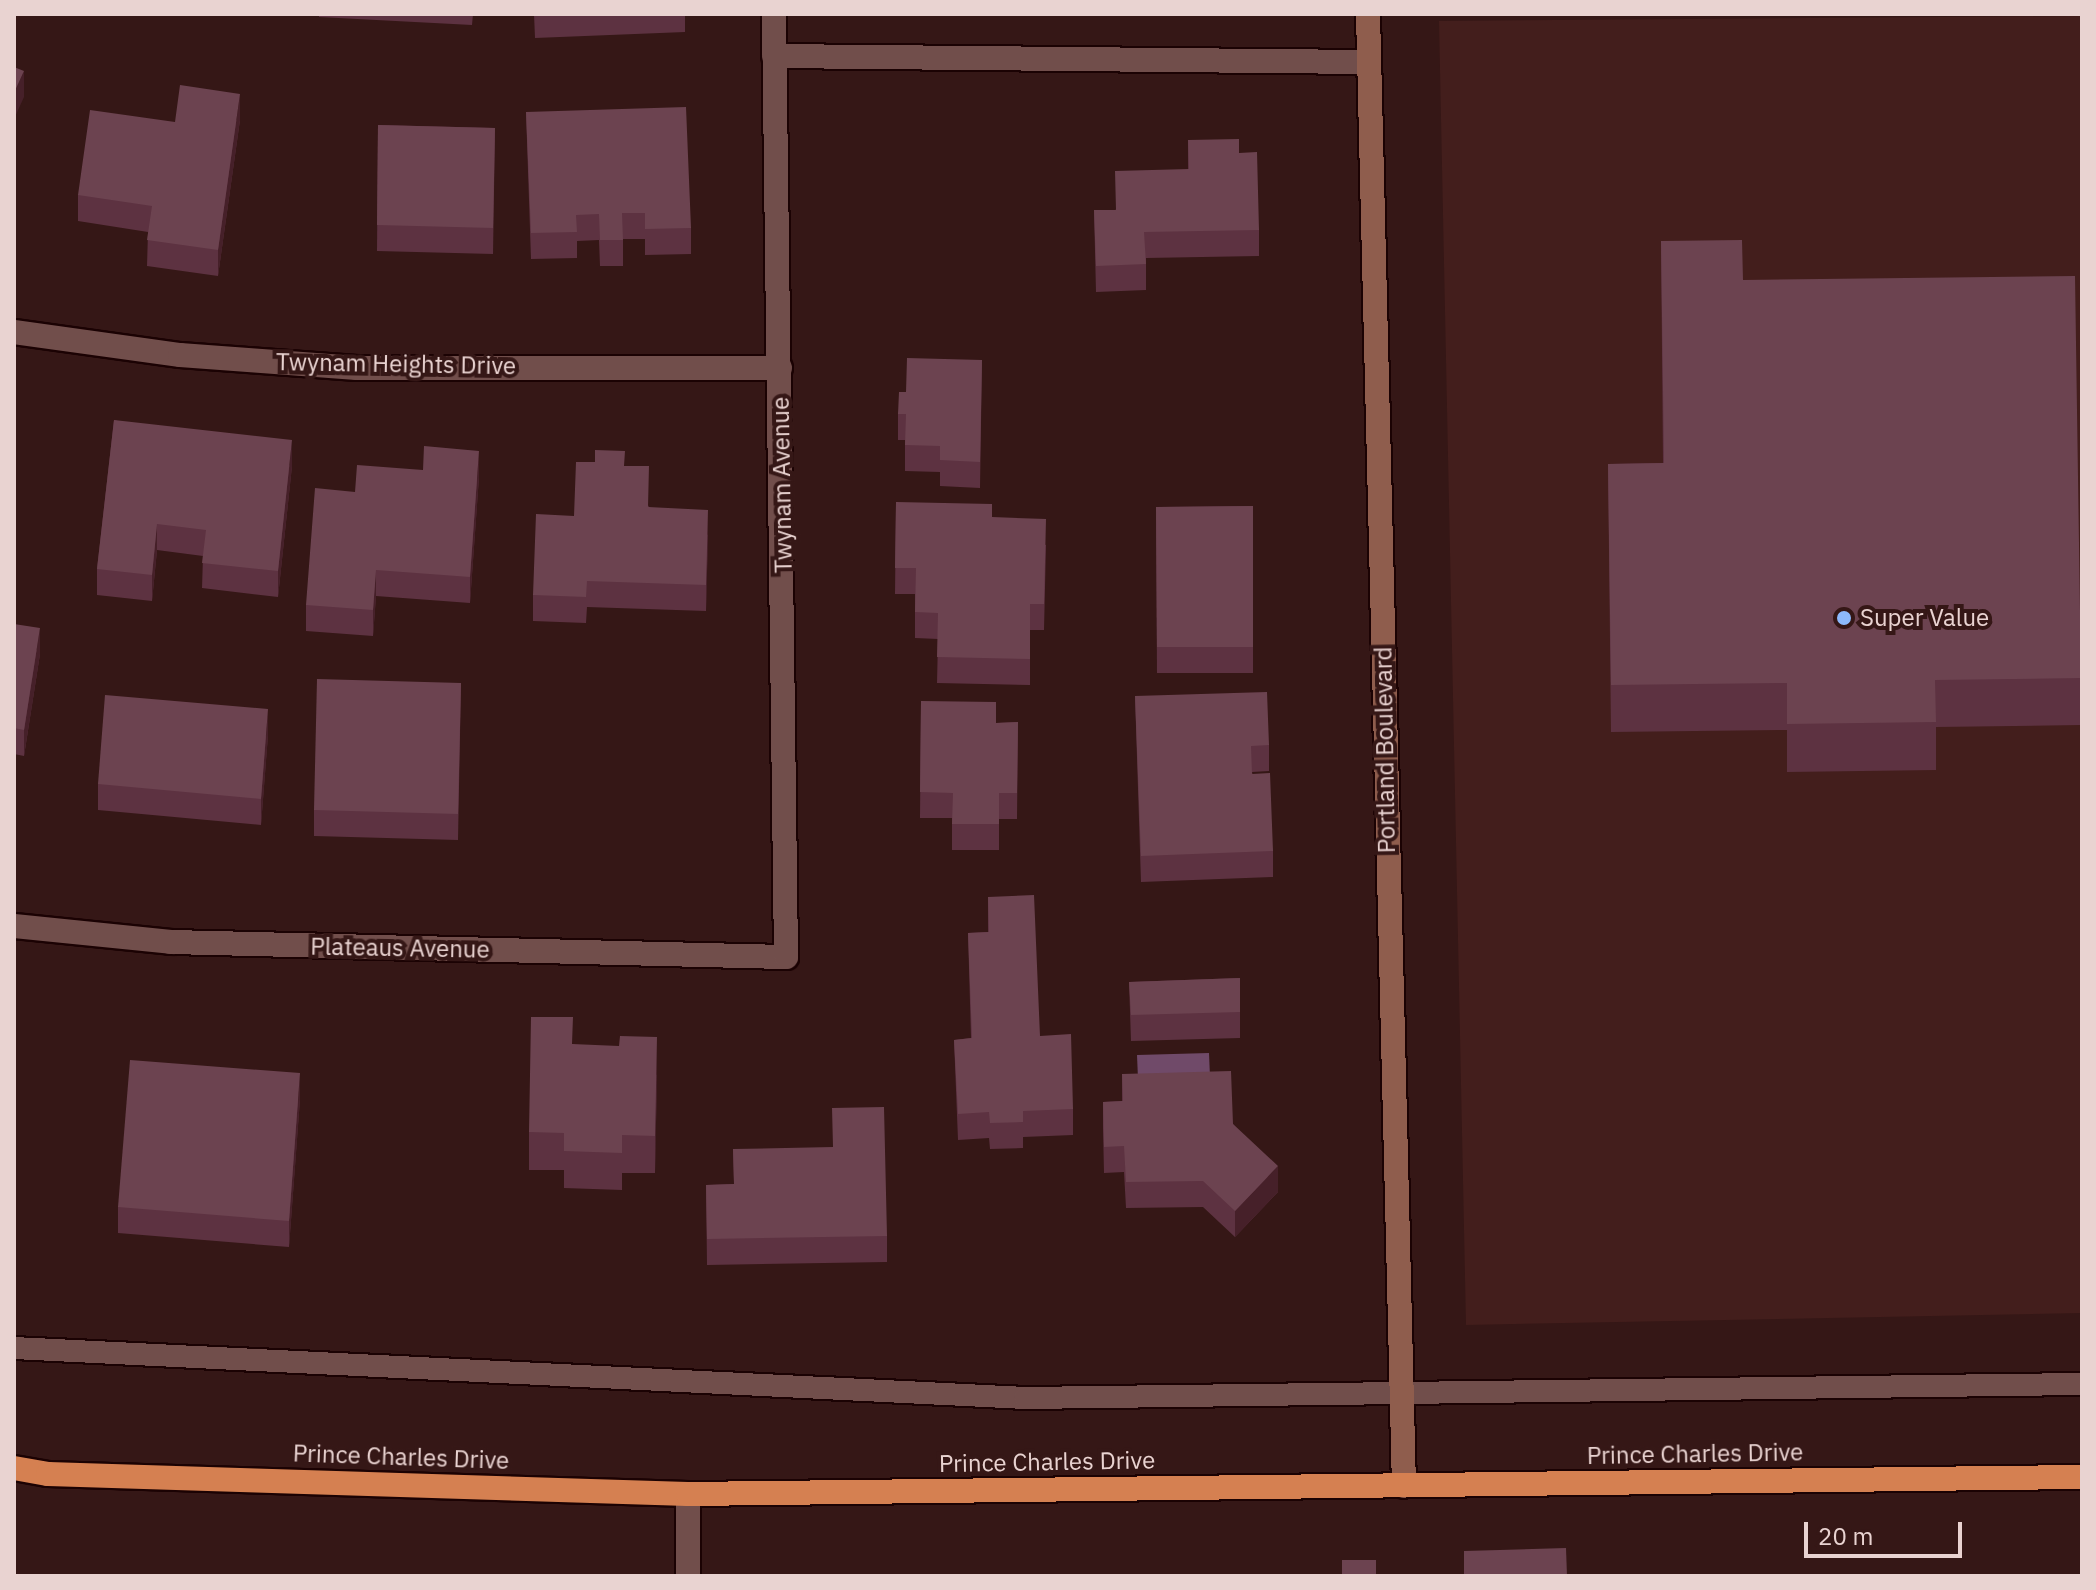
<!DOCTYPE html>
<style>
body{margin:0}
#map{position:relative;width:2096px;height:1590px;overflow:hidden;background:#351716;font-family:"IBM Plex Sans",sans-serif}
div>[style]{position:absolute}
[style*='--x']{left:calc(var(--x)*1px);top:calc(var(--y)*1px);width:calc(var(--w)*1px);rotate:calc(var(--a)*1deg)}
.built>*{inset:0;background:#431e1c}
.water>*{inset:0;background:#704a69}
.roads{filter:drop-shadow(2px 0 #1b0203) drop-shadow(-2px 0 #1b0203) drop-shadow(0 2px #1b0203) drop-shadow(0 -2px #1b0203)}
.lane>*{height:22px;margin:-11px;padding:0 11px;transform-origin:11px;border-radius:11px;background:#714e4b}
.street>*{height:24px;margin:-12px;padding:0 12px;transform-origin:12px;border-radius:12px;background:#714e4b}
.secondary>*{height:24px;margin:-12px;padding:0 12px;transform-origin:12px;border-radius:12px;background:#8f5d4d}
.highway>*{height:24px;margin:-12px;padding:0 12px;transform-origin:12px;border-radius:12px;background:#d58051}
.wall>*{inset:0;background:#5d3241}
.shaded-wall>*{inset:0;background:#462029}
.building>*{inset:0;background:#6c4350}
.dots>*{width:22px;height:22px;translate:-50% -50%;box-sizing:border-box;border:4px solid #351716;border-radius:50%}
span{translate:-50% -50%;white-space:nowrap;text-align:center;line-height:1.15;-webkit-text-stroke:8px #351716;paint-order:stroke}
.street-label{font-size:24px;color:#e9d3d1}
.poi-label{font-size:24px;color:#e9d3d1}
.left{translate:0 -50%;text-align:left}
.frame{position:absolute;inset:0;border:16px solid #e9d3d1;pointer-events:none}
.scale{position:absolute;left:1804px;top:1522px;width:158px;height:36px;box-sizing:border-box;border:4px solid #e9d3d1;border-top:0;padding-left:10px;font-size:24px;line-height:28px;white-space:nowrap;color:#e9d3d1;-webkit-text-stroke:6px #351716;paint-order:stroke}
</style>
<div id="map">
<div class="built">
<div style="clip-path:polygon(2082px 16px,2082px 1313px,1466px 1325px,1439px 21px)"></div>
</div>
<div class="water">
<div style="clip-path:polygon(1209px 1053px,1210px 1077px,1138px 1079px,1137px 1055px)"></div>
</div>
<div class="roads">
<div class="lane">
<div style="--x:14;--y:1348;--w:1012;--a:2.83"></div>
<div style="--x:1025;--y:1398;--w:1057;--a:-0.76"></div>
</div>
<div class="street">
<div style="--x:774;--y:56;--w:594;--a:0.58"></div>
<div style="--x:14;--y:332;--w:168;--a:7.9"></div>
<div style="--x:180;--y:355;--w:177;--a:4.2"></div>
<div style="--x:357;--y:368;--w:423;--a:0"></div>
<div style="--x:14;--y:926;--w:158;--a:5.8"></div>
<div style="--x:171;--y:942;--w:615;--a:1.4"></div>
<div style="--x:786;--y:957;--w:943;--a:-90.73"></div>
<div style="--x:688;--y:1494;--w:82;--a:90"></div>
</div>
<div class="secondary">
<div style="--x:1368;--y:14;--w:1472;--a:88.6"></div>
</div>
<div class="highway">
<div style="--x:14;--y:1468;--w:35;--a:10"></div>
<div style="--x:48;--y:1474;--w:640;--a:1.79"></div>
<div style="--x:688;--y:1494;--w:1394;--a:-0.7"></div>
</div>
</div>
<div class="wall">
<div style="clip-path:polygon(319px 14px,473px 14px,472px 25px,319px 17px)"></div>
<div style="clip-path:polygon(534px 14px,685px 14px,685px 32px,535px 38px)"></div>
<div style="clip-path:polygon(526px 112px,691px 228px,691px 254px,645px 255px,645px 239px,623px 239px,623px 266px,600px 266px,599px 240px,577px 241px,577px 258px,531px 259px)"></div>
<div style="clip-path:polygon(240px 120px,218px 276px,147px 266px,148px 232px,78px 221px,78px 195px,175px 122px)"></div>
<div style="clip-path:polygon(378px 125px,495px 128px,493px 254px,377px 251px)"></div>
<div style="clip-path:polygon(1188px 140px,1239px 153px,1259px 230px,1259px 256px,1146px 258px,1146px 290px,1096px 292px,1094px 210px,1115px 210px,1188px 169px)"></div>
<div style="clip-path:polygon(1661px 241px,1743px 280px,2081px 678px,2081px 725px,1936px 727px,1936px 770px,1787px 772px,1787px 730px,1611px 732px,1608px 464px,1663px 463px)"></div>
<div style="clip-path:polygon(982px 360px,980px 488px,940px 486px,940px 472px,905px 471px,905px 440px,898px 440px,898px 414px,906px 392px)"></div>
<div style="clip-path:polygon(114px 420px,292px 466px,278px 597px,202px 588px,203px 556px,157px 550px,152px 601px,97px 595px,97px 569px)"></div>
<div style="clip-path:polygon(625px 466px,649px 507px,708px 535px,706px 611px,587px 607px,586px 623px,533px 621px,533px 595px,574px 516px)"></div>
<div style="clip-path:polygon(479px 477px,470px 603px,376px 596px,373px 636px,306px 631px,306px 605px)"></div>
<div style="clip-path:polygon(896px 502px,1046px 545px,1044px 630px,1030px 630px,1030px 685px,937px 683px,938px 639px,915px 638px,915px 594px,895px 594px)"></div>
<div style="clip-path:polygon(1253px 506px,1253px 673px,1157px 673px,1156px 507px)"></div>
<div style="clip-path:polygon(14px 624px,40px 654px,24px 756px,14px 754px)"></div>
<div style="clip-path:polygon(461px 683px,458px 840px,314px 836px,314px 810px)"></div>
<div style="clip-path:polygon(1135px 696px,1269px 745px,1269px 771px,1252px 772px,1273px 851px,1273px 877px,1141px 882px)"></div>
<div style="clip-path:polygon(921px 701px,996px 723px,1018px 722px,1017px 819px,999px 819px,999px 850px,952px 850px,952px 818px,920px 818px)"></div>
<div style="clip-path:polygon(268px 735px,261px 825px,98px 810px,98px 784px)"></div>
<div style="clip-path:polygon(988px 897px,1040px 1036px,1073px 1109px,1073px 1135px,1023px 1137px,1023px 1148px,990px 1149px,989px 1138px,958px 1140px,954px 1040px,971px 1038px,968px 933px,988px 932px)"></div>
<div style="clip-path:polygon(1240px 978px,1240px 1038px,1131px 1041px,1129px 982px)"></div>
<div style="clip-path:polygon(573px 1044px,657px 1075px,655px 1173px,622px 1173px,622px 1190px,564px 1188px,564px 1170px,529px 1170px,529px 1132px)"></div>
<div style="clip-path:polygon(1122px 1074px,1233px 1124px,1278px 1192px,1235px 1237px,1203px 1207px,1126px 1208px,1124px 1172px,1104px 1173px,1103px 1128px,1103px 1102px,1122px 1101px)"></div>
<div style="clip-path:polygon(300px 1099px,289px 1247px,118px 1233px,118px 1207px)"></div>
<div style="clip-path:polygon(733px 1149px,887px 1236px,887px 1262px,707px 1265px,706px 1185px,734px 1184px)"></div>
</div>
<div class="shaded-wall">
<div style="clip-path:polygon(24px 71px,24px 97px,14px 119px,14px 93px)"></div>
<div style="clip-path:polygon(240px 94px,240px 120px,218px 276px,218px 250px)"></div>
<div style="clip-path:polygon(292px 440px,292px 466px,278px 597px,278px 571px)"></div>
<div style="clip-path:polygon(479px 451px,479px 477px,470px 603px,470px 577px)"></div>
<div style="clip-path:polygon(708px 510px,708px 535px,706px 611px,706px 585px)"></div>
<div style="clip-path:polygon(157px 524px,157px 550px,152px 601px,152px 575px)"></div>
<div style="clip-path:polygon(376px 570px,376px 596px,373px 636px,373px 610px)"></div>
<div style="clip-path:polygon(40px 628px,40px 654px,24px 756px,24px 730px)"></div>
<div style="clip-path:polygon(268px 709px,268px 735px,261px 825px,261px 799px)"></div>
<div style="clip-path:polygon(657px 1037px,657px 1075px,655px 1173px,655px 1136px)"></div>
<div style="clip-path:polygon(300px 1073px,300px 1099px,289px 1247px,289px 1221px)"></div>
<div style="clip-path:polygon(1278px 1166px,1278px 1192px,1235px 1237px,1235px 1211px)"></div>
</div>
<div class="building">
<div style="clip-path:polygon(14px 67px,24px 71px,14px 93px)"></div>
<div style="clip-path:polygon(180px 85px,240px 94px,218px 250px,147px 240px,152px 206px,78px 195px,90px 110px,175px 122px)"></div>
<div style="clip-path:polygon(686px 107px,691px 228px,645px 229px,645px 213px,622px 213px,623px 240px,600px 240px,599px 214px,576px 215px,577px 232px,531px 233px,526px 112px)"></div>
<div style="clip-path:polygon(378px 125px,495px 128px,493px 228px,377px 225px)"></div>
<div style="clip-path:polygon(1239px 139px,1239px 153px,1257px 152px,1259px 230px,1144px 232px,1146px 264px,1096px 266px,1094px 210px,1116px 210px,1115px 171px,1189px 169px,1188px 140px)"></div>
<div style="clip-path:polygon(1742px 240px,1743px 280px,2075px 276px,2081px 678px,1935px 680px,1936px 722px,1787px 724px,1787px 683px,1611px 685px,1608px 464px,1664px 463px,1661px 241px)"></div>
<div style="clip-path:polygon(907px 358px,982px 360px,980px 462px,940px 460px,940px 446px,905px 445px,906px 414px,898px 414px,899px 392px,906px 392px)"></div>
<div style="clip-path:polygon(114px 420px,292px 440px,278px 571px,202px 563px,206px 530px,157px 524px,152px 575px,97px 569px)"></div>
<div style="clip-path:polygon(424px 446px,479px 451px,470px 577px,376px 570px,373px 610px,306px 605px,315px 488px,355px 492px,357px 465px,423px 470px)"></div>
<div style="clip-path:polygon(595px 450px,625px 451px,624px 466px,649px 466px,648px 507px,708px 510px,706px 585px,587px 581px,586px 597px,533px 595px,536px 514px,574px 516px,576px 462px,595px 462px)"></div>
<div style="clip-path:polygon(896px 502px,992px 504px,992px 517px,1046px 519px,1044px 604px,1030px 604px,1030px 659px,937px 657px,938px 613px,915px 612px,916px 568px,895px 568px)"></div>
<div style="clip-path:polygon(1253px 506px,1253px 647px,1157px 647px,1156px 507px)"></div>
<div style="clip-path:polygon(14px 624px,40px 628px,24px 730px,14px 728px)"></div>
<div style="clip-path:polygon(317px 679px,461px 683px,458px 814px,314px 810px)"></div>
<div style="clip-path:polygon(1267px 692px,1269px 745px,1251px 746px,1252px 774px,1270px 773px,1273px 851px,1141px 856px,1135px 696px)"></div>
<div style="clip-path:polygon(105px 695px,268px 709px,261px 799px,98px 784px)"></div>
<div style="clip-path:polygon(921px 701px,996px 702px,996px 723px,1018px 722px,1017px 793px,999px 793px,999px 824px,952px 824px,953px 793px,920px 792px)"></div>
<div style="clip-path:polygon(1034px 895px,1040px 1036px,1071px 1034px,1073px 1109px,1023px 1111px,1023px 1122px,990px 1123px,989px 1112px,958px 1114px,954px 1040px,972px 1038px,968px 933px,989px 932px,988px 897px)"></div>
<div style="clip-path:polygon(1240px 978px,1240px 1012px,1131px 1015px,1129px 982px)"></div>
<div style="clip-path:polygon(531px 1017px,573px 1017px,572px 1044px,619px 1046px,620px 1036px,657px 1037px,655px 1136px,622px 1135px,622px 1153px,564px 1151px,564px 1133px,529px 1132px)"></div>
<div style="clip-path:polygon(130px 1060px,300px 1073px,289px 1221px,118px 1207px)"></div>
<div style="clip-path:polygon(1231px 1071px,1233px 1124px,1278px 1166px,1235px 1211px,1203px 1181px,1126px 1182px,1124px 1146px,1104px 1147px,1103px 1102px,1123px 1101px,1122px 1074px)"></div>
<div style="clip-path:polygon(884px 1107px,887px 1236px,707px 1239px,706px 1185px,734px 1184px,733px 1149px,833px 1147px,832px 1108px)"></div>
<div style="clip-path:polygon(1566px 1548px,1567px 1576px,1464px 1576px,1464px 1551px)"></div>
<div style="clip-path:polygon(1342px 1560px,1376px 1560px,1376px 1576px,1342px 1576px)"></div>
</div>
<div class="dots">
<div style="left:1844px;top:618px;background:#8db9fc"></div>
</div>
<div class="street-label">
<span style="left:396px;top:364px;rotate:1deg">Twynam Heights Drive</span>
<span style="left:782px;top:485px;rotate:-91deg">Twynam Avenue</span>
<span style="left:1385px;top:750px;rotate:-91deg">Portland Boulevard</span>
<span style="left:400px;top:948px;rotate:1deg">Plateaus Avenue</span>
<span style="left:1695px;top:1454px;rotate:-1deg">Prince Charles Drive</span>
<span style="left:401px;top:1457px;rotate:2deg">Prince Charles Drive</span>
<span style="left:1047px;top:1462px;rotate:-1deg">Prince Charles Drive</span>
</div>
<div class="poi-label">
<span class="left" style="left:1860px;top:618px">Super Value</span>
</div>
<div class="frame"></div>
<div class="scale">20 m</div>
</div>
